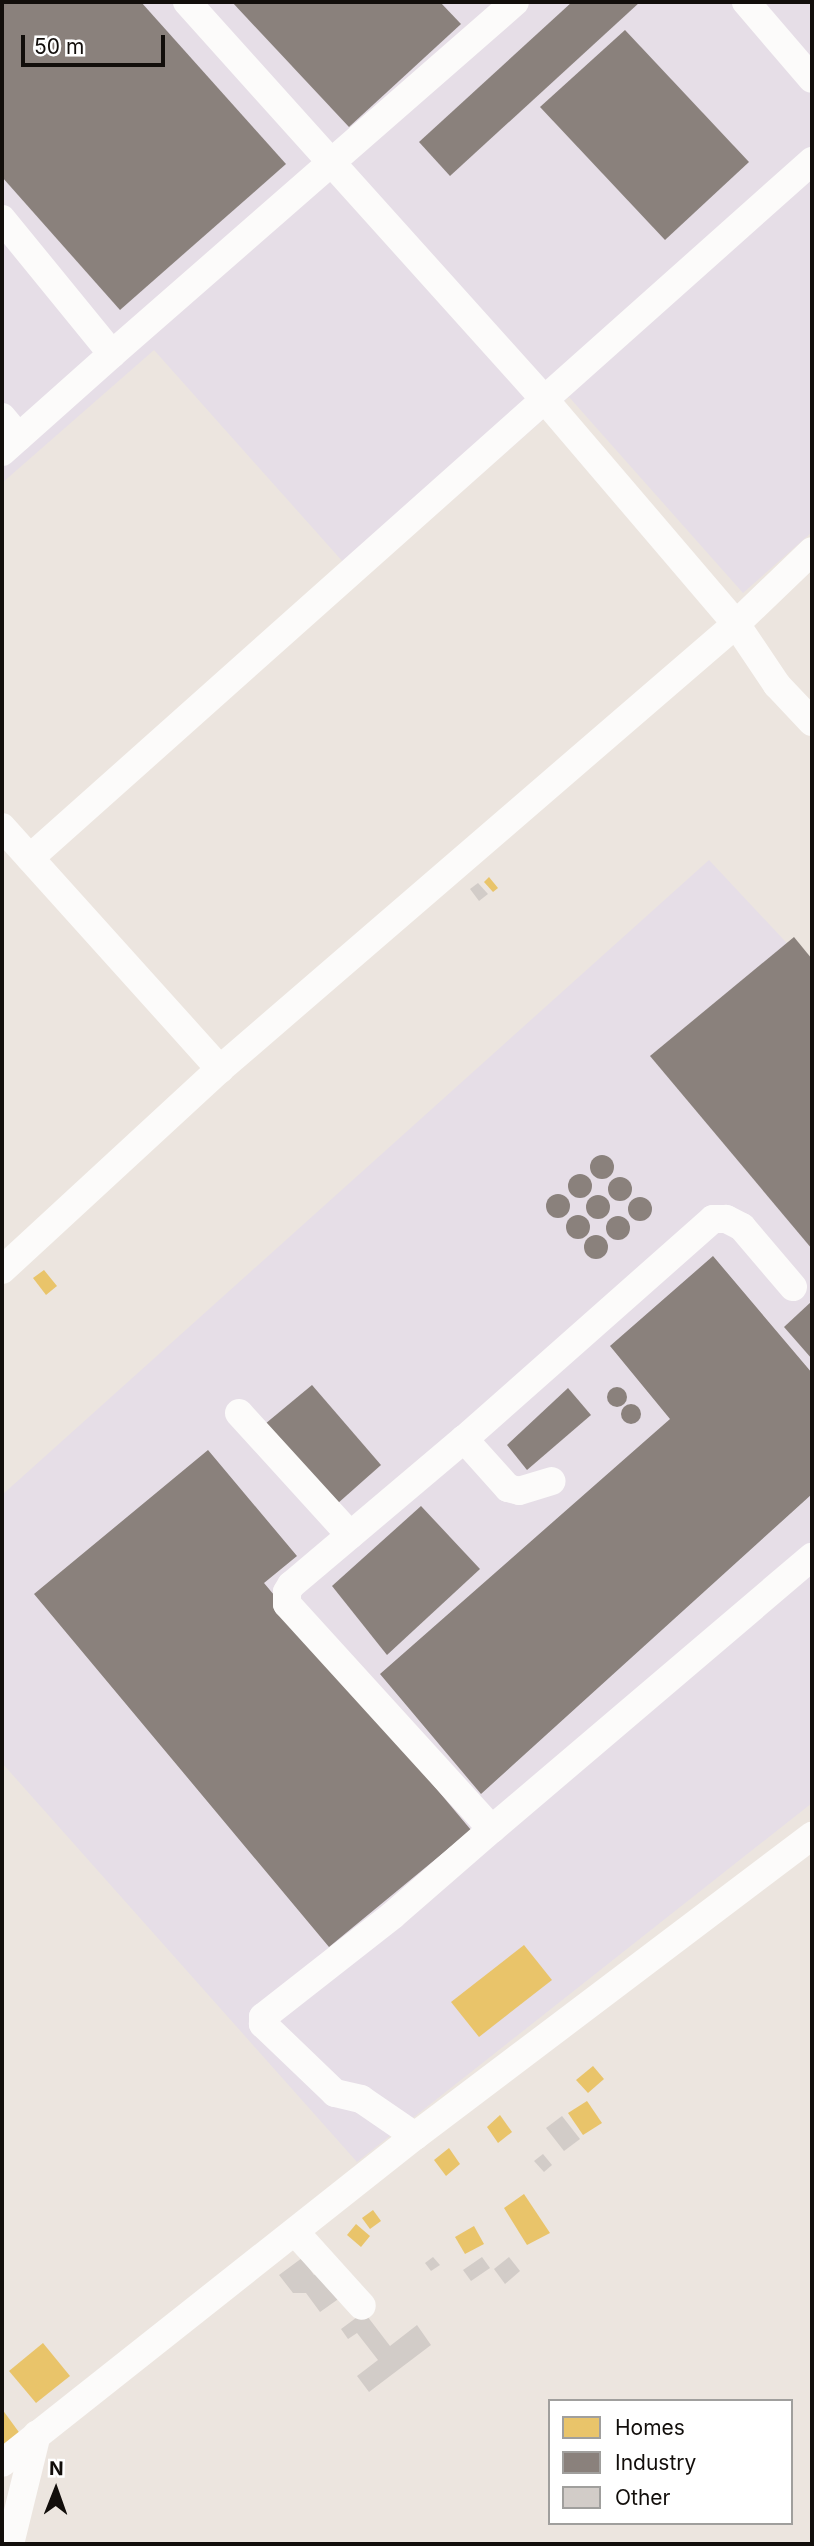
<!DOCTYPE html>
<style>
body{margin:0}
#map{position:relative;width:814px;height:2546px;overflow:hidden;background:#ece5df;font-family:Inter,sans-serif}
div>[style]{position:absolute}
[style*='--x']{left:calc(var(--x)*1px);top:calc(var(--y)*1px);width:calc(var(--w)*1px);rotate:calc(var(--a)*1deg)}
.industrial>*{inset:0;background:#e6dee7}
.homes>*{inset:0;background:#e9c46a}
.industry>*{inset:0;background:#8a817c}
.round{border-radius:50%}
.building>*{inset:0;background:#d2ccc8}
.minor>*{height:28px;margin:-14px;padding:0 14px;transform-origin:14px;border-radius:14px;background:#fcfbfa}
span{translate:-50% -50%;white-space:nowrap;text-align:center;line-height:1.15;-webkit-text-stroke:7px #fff;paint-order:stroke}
.frame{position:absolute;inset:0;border:4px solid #120e0b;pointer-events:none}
.legend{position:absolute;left:548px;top:2399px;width:245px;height:126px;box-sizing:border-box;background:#fff;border:2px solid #a09f9d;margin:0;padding:9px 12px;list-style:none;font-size:21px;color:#120e0b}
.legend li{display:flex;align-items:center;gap:14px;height:35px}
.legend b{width:35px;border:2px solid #a09f9d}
.north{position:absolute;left:21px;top:2455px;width:70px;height:70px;-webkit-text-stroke:5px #fff;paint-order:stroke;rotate:1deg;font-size:19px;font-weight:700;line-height:28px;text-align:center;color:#120e0b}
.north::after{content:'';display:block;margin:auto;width:24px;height:32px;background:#120e0b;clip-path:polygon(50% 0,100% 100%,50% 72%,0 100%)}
.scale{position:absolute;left:21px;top:35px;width:144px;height:32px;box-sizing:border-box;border:4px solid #120e0b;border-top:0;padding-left:9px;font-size:21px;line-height:24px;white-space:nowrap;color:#120e0b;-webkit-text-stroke:5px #fff;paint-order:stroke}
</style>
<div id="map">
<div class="industrial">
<div style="clip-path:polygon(2px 2px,812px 2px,812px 532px,743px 593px,569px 397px,360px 581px,154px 350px,2px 483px)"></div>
<div style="clip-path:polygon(709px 860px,812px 970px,812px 1803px,357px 2162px,2px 1763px,2px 1495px)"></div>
</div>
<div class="homes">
<div style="clip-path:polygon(489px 877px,498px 888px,493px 892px,484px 882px)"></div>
<div style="clip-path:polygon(44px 1270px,57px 1286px,46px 1295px,33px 1278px)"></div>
<div style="clip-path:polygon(524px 1945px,552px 1980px,479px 2037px,451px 2002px)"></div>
<div style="clip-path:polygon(593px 2066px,604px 2079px,588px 2093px,576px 2080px)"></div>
<div style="clip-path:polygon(587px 2101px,602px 2123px,583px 2135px,568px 2113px)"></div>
<div style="clip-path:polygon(500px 2115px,512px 2132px,498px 2143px,487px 2127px)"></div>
<div style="clip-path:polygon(449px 2148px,460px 2164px,446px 2176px,434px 2160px)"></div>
<div style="clip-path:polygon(524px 2194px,550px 2233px,527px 2245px,504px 2208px)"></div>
<div style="clip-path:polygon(373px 2210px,381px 2221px,370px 2229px,362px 2218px)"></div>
<div style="clip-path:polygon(356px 2224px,370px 2236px,361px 2247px,347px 2235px)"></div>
<div style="clip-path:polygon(474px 2226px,484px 2244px,465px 2254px,455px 2237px)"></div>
<div style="clip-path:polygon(43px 2343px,70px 2376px,36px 2403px,9px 2371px)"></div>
<div style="clip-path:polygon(2px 2409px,21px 2435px,2px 2448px)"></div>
</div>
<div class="industry">
<div style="clip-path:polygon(2px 2px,141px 2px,286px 164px,120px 310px,2px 177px)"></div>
<div style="clip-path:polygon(232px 2px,440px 2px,461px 24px,349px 127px)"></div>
<div style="clip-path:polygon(572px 2px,640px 2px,450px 176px,419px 142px)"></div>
<div style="clip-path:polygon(625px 30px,749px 162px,665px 240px,540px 107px)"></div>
<div style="clip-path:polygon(794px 937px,812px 959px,812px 1249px,650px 1056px)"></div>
<div class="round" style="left:590px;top:1155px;width:24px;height:24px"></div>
<div class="round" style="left:568px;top:1174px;width:24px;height:24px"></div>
<div class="round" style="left:608px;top:1177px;width:24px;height:24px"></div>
<div class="round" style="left:546px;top:1194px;width:24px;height:24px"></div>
<div class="round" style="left:586px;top:1195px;width:24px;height:24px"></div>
<div class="round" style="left:628px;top:1197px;width:24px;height:24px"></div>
<div class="round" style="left:566px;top:1215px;width:24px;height:24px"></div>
<div class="round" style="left:606px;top:1216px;width:24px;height:24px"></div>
<div class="round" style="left:584px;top:1235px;width:24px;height:24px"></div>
<div style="clip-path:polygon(713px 1256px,812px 1373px,812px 1494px,481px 1794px,380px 1674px,670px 1419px,610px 1346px)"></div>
<div style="clip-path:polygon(812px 1301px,812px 1359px,784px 1327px)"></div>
<div style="clip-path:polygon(312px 1385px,381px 1465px,337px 1504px,265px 1424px)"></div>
<div class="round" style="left:607px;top:1387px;width:20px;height:20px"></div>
<div style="clip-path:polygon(568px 1388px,591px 1415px,527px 1470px,507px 1445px)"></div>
<div class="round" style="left:621px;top:1404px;width:20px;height:20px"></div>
<div style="clip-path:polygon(208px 1450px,297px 1556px,264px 1583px,471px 1830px,329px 1947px,34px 1594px)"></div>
<div style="clip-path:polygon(421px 1506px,480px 1569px,387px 1655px,332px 1586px)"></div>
</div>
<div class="building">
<div style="clip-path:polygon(478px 883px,488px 894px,479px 901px,470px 889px)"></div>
<div style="clip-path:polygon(562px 2116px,580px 2139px,564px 2151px,546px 2128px)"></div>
<div style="clip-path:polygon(543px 2154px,552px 2165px,544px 2172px,534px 2161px)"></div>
<div style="clip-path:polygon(433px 2257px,440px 2265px,431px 2271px,425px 2263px)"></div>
<div style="clip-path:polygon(482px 2257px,490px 2268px,471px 2281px,463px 2270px)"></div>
<div style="clip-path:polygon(509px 2257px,520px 2271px,505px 2284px,494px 2269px)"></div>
<div style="clip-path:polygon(302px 2258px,314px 2275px,324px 2269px,344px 2295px,320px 2312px,306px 2293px,293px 2293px,279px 2275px)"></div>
<div style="clip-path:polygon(364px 2312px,390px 2346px,417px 2325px,431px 2345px,369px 2392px,357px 2376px,378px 2360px,357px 2333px,348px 2339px,341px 2329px)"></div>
</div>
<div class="minor">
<div style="--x:187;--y:2;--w:535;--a:48.03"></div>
<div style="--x:545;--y:400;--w:294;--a:49.5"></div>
<div style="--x:736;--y:624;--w:73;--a:56.1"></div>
<div style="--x:777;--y:685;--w:51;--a:46.6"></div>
<div style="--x:746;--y:2;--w:101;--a:49.4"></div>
<div style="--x:2;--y:219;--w:174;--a:50.8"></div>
<div style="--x:112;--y:354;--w:535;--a:-41.14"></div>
<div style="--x:2;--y:417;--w:26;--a:50"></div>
<div style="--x:2;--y:452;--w:147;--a:-41.7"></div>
<div style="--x:2;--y:827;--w:326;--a:48"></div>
<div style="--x:30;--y:858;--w:1048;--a:-41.71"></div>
<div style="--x:2;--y:1270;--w:297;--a:-42.7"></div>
<div style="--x:220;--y:1069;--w:681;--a:-40.77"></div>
<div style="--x:736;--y:624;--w:105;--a:-43.8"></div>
<div style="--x:793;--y:1287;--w:79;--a:-130.4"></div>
<div style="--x:742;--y:1227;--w:18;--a:-153"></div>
<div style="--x:726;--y:1219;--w:13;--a:180"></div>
<div style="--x:713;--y:1219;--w:332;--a:138.5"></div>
<div style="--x:464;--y:1439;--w:226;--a:139.8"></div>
<div style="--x:291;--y:1585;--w:8;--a:120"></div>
<div style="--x:287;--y:1592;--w:12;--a:90"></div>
<div style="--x:287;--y:1604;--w:304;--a:47.7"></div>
<div style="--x:492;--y:1829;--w:420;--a:-40.4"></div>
<div style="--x:239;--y:1413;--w:165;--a:47.7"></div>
<div style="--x:464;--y:1439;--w:66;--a:48.1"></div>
<div style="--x:508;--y:1488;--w:11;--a:15"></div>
<div style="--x:519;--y:1491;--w:34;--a:-17"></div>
<div style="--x:415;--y:2136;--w:65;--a:-145.6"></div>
<div style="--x:361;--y:2099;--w:27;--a:-167"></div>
<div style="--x:335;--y:2093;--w:100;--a:-136.2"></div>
<div style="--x:263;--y:2024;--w:7;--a:-90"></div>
<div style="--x:263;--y:2017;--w:165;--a:-38.1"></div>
<div style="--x:393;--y:1915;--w:131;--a:-41"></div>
<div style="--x:296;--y:2233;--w:98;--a:47.9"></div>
<div style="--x:2;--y:2463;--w:527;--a:-38.37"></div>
<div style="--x:415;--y:2136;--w:498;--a:-37.1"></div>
<div style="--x:10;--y:2544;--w:113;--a:-76.2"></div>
</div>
<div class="frame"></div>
<ul class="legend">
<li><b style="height:19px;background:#e9c46a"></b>Homes</li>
<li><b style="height:19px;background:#8a817c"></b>Industry</li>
<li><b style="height:19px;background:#d2ccc8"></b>Other</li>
</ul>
<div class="north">N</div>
<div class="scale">50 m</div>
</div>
